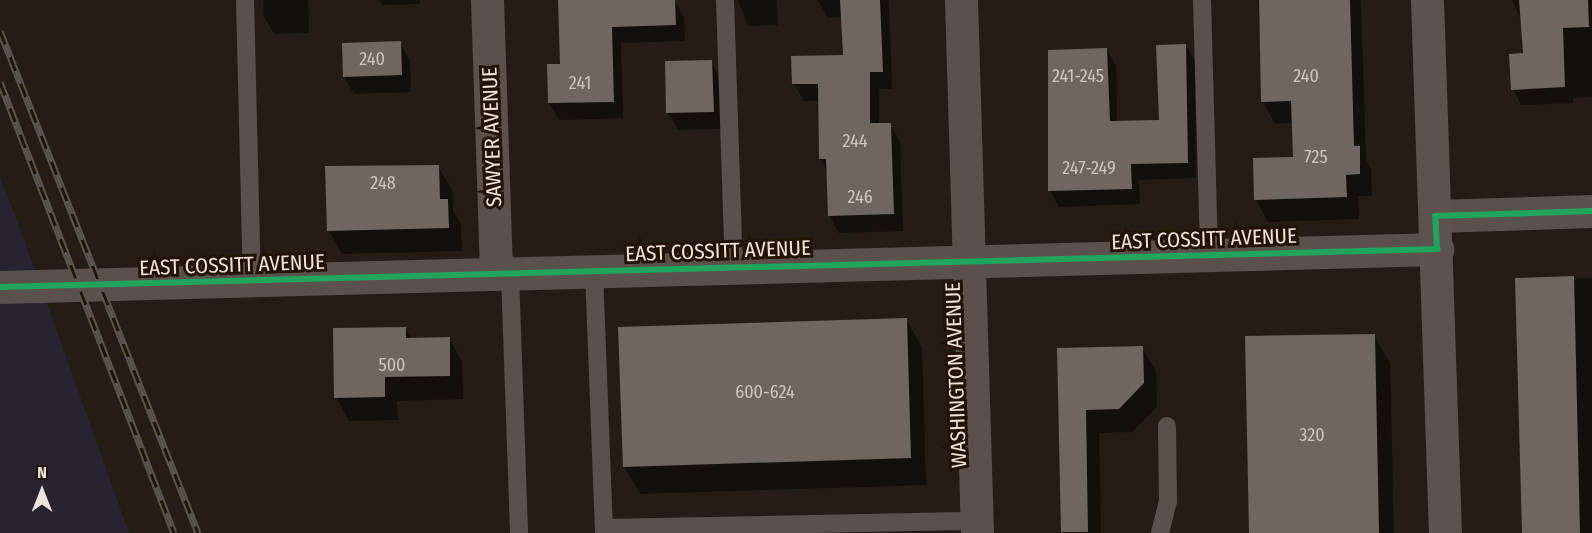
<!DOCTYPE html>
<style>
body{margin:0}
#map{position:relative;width:1592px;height:533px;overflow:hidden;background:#251d15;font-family:"Fira Sans Condensed",sans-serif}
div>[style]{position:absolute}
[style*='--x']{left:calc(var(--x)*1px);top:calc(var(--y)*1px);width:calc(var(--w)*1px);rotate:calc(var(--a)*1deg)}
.industrial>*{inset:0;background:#282331}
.shadow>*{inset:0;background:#0007}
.building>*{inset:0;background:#6e665f}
.service>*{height:18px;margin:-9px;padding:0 9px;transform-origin:9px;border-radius:9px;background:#5b514c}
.minor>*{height:33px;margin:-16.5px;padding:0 16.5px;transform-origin:16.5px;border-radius:16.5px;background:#5b514c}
.secondary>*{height:33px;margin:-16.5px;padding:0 16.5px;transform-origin:16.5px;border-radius:16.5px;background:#5e524e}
.rail>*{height:7px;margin-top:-3.5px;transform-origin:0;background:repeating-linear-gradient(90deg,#221305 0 14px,#5c544f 0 28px);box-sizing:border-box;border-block:2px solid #5c544f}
.cycleway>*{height:6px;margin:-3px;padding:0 3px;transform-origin:3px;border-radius:3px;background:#20a55d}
span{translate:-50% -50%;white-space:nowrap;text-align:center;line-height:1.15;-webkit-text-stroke:6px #221305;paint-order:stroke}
.number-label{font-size:18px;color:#cfc4bb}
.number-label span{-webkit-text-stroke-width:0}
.street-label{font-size:21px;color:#efe3da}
.north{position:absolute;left:12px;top:461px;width:60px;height:60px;-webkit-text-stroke:4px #221305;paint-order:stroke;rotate:0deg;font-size:16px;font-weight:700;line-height:24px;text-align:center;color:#efe3da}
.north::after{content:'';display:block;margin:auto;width:21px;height:27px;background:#efe3da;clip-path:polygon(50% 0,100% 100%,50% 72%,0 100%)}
</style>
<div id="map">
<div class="industrial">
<div style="clip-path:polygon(0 177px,23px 237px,129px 533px,0 533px)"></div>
</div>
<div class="shadow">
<div style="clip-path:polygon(263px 0,308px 0,309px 33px,274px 34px,264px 17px)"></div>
<div style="clip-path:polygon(379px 0,420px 0,420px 4px,382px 5px)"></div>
<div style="clip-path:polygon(560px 0,674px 0,684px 17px,685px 41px,621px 43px,623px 118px,559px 120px,549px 103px,562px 65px)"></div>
<div style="clip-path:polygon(738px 0,777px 0,778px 25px,748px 26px)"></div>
<div style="clip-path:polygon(818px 0,889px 0,892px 89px,879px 89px,879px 125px,890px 125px,900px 142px,903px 231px,839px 233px,829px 215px,828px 173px,820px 159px,819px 101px,804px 101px,794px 84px,844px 57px,843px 17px,828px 18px)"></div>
<div style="clip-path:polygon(1258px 0,1361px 0,1366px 160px,1371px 169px,1372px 196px,1358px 196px,1359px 219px,1268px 222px,1256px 200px,1294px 158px,1293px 123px,1275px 124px,1263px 102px)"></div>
<div style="clip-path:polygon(1512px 0,1592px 0,1592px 97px,1573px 98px,1573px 103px,1521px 105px,1513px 89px,1525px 55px,1521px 20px)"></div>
<div style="clip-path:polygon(400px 43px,410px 60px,411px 92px,354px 94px,344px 76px)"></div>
<div style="clip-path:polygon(1186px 45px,1195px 61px,1196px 178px,1139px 180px,1140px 204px,1059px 207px,1050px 191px,1107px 50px,1116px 66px,1117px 123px,1161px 121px)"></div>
<div style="clip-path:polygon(711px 62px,721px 79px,723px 129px,678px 130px,668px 113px)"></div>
<div style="clip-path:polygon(438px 166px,452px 190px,453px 210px,461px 224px,462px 251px,342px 254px,329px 231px)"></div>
<div style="clip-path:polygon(1592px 278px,1592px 533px,1524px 533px,1517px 279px)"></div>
<div style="clip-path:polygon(906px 319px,922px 347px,926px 485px,640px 494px,624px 466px)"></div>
<div style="clip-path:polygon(405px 328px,412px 339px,449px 338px,462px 362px,463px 399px,397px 401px,398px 420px,349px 421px,336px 397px)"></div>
<div style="clip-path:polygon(1374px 335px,1390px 363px,1394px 533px,1250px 533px)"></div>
<div style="clip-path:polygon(1142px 348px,1156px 371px,1157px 407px,1132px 432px,1099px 433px,1101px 533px,1063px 533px,1059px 349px)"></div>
</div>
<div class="building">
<div style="clip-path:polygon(558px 0,675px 0,676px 25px,612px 27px,614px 102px,548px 103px,547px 64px,560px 64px)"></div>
<div style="clip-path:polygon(840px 0,880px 0,883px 72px,870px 72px,870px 123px,891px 123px,894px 214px,828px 216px,826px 159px,819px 159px,818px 84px,792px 84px,791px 56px,843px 55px)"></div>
<div style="clip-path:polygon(1259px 0,1350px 0,1354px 146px,1360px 146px,1360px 174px,1346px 175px,1347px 197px,1254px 200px,1253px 158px,1293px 157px,1291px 101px,1261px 102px)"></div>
<div style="clip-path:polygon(1519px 0,1588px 0,1589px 27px,1563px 28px,1565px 87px,1511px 90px,1509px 54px,1523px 53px)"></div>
<div style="clip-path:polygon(401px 41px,402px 75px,343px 77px,342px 43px)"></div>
<div style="clip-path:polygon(1186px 44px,1188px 163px,1131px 164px,1132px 189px,1048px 191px,1048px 50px,1107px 48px,1110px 121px,1159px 120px,1156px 45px)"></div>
<div style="clip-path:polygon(712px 60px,714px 112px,666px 113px,665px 61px)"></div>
<div style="clip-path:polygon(439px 165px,440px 199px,448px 199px,449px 228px,327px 231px,325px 166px)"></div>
<div style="clip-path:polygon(1574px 276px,1580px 533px,1522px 533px,1515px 278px)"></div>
<div style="clip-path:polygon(907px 318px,911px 458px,623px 467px,618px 327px)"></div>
<div style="clip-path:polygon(406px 327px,406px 338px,450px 337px,450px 376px,385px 377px,385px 397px,334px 398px,333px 328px)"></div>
<div style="clip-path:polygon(1375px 334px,1379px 533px,1249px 533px,1245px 336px)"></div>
<div style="clip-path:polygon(1143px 346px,1144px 383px,1119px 409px,1086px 410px,1088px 532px,1061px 532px,1057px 348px)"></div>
</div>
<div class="service">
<div style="--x:245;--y:0;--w:280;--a:88.6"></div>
<div style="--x:725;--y:0;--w:267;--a:88.1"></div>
<div style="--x:1202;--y:0;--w:255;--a:88.4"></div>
<div style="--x:594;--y:271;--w:262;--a:87.8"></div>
<div style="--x:510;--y:274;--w:259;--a:88"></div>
<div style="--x:604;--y:528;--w:373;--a:-1.1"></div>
<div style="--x:1160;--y:533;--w:33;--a:-76"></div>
<div style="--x:1168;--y:501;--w:75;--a:-90.8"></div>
</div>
<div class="minor">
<div style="--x:487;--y:0;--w:274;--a:88.1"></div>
<div style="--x:961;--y:0;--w:533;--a:88.28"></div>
<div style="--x:1435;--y:216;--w:157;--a:-1.8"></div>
<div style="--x:0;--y:287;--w:1438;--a:-1.51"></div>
</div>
<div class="secondary">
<div style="--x:1427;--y:0;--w:533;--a:88.07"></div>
</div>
<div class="rail">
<div style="--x:0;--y:31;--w:540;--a:68.47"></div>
<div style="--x:0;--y:82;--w:483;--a:68.9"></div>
</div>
<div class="cycleway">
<div style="--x:0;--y:287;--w:1438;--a:-1.51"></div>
<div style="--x:1437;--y:249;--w:33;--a:-93"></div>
<div style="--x:1435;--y:216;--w:157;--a:-1.8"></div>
</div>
<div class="number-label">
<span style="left:372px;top:59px">240</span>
<span style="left:1078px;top:76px">241-245</span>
<span style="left:1306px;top:76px">240</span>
<span style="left:580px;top:83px">241</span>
<span style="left:855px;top:141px">244</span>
<span style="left:1316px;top:157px">725</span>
<span style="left:1089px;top:168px">247-249</span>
<span style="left:383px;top:183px">248</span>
<span style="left:860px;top:197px">246</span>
<span style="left:392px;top:365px">500</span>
<span style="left:765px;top:392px">600-624</span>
<span style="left:1312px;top:435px">320</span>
</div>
<div class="street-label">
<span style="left:492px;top:137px;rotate:-92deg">SAWYER AVENUE</span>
<span style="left:1204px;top:239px;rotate:-2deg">EAST COSSITT AVENUE</span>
<span style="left:718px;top:251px;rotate:-2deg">EAST COSSITT AVENUE</span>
<span style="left:232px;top:265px;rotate:-2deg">EAST COSSITT AVENUE</span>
<span style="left:956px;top:375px;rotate:-92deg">WASHINGTON AVENUE</span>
</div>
<div class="north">N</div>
</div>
